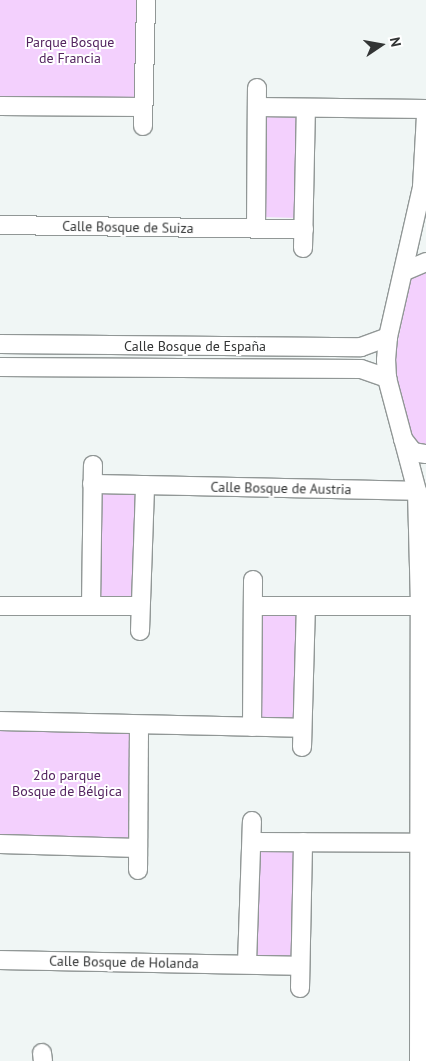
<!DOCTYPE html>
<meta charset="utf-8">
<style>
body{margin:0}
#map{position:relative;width:426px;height:1061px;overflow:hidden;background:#f0f6f5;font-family:"PT Sans",sans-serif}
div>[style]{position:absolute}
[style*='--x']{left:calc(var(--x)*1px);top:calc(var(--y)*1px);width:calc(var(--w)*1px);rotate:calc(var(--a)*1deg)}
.green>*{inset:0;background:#f3d0fd}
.roads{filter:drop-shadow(1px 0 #919796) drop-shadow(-1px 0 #919796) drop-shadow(0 1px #919796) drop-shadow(0 -1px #919796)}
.minor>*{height:18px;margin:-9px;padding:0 9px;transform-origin:9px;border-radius:9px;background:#fff}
span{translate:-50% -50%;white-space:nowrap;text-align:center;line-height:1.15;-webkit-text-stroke:4px #fff;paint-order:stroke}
.park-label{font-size:14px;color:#542560}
.street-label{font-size:14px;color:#333535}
.north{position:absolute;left:356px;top:20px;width:50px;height:50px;-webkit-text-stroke:4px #fff;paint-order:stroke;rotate:78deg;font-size:14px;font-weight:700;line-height:20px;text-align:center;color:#333535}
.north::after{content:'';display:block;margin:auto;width:18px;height:22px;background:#333535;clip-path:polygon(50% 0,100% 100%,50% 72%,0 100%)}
</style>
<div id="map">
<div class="green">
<div style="clip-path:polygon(0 0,139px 0,138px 99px,0 98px)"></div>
<div style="clip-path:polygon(267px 114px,299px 115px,298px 218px,263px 217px)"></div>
<div style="clip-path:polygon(426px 270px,426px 447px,417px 446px,409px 438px,394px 361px,411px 277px)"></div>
<div style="clip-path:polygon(100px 492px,141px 492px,138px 599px,100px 599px)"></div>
<div style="clip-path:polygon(259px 611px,302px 613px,298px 719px,258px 718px)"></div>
<div style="clip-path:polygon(0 729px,135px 731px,135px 838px,0 835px)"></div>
<div style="clip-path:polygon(260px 847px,300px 849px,299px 931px,291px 957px,254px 955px)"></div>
</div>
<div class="roads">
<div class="minor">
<div style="--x:0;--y:106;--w:143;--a:0.4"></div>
<div style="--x:257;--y:107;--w:169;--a:0.7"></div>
<div style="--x:143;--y:126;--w:126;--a:-88.6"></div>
<div style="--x:0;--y:225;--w:304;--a:0.8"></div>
<div style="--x:256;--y:228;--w:140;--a:-89.6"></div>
<div style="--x:303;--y:248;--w:139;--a:-88.8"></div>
<div style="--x:405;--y:271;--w:23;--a:-23"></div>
<div style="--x:0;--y:344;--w:361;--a:0.5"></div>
<div style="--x:361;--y:347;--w:29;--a:-20"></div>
<div style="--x:0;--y:367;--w:361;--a:0.3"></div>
<div style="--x:361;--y:369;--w:28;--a:19"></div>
<div style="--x:403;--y:439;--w:16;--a:52"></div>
<div style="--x:413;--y:452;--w:13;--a:9"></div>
<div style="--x:92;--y:484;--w:325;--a:1.2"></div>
<div style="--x:0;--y:606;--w:140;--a:0"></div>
<div style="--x:91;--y:606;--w:141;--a:-89.2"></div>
<div style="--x:253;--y:606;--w:167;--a:0"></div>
<div style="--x:140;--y:631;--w:146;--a:-88"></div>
<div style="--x:0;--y:721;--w:302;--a:1.3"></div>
<div style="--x:252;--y:727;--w:147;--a:-89.6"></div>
<div style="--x:302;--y:747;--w:141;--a:-88.4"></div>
<div style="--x:253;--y:842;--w:165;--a:0.3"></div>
<div style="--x:0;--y:844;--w:138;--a:1.7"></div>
<div style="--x:138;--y:870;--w:145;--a:-89.6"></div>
<div style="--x:0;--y:960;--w:300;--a:1.1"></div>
<div style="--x:247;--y:963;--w:142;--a:-88"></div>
<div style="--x:300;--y:988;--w:146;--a:-88.8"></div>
<div style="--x:42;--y:1053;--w:8;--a:83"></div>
<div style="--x:419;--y:1061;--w:455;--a:-89.9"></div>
<div style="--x:420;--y:606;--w:115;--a:-91.5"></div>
<div style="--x:417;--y:491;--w:117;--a:-104.9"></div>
<div style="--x:387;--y:378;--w:18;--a:-93"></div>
<div style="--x:386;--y:360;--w:23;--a:-85"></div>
<div style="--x:388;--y:337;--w:154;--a:-77.2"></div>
<div style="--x:422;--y:187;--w:72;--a:-86.8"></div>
</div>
</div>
<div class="park-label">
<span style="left:70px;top:50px">Parque Bosque<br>de Francia</span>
<span style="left:67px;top:783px">2do parque<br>Bosque de Bélgica</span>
</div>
<div class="street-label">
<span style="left:128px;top:227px;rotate:1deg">Calle Bosque de Suiza</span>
<span style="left:195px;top:346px">Calle Bosque de España</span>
<span style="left:281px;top:488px;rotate:1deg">Calle Bosque de Austria</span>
<span style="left:124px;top:962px;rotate:1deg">Calle Bosque de Holanda</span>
</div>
<div class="north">N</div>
</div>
